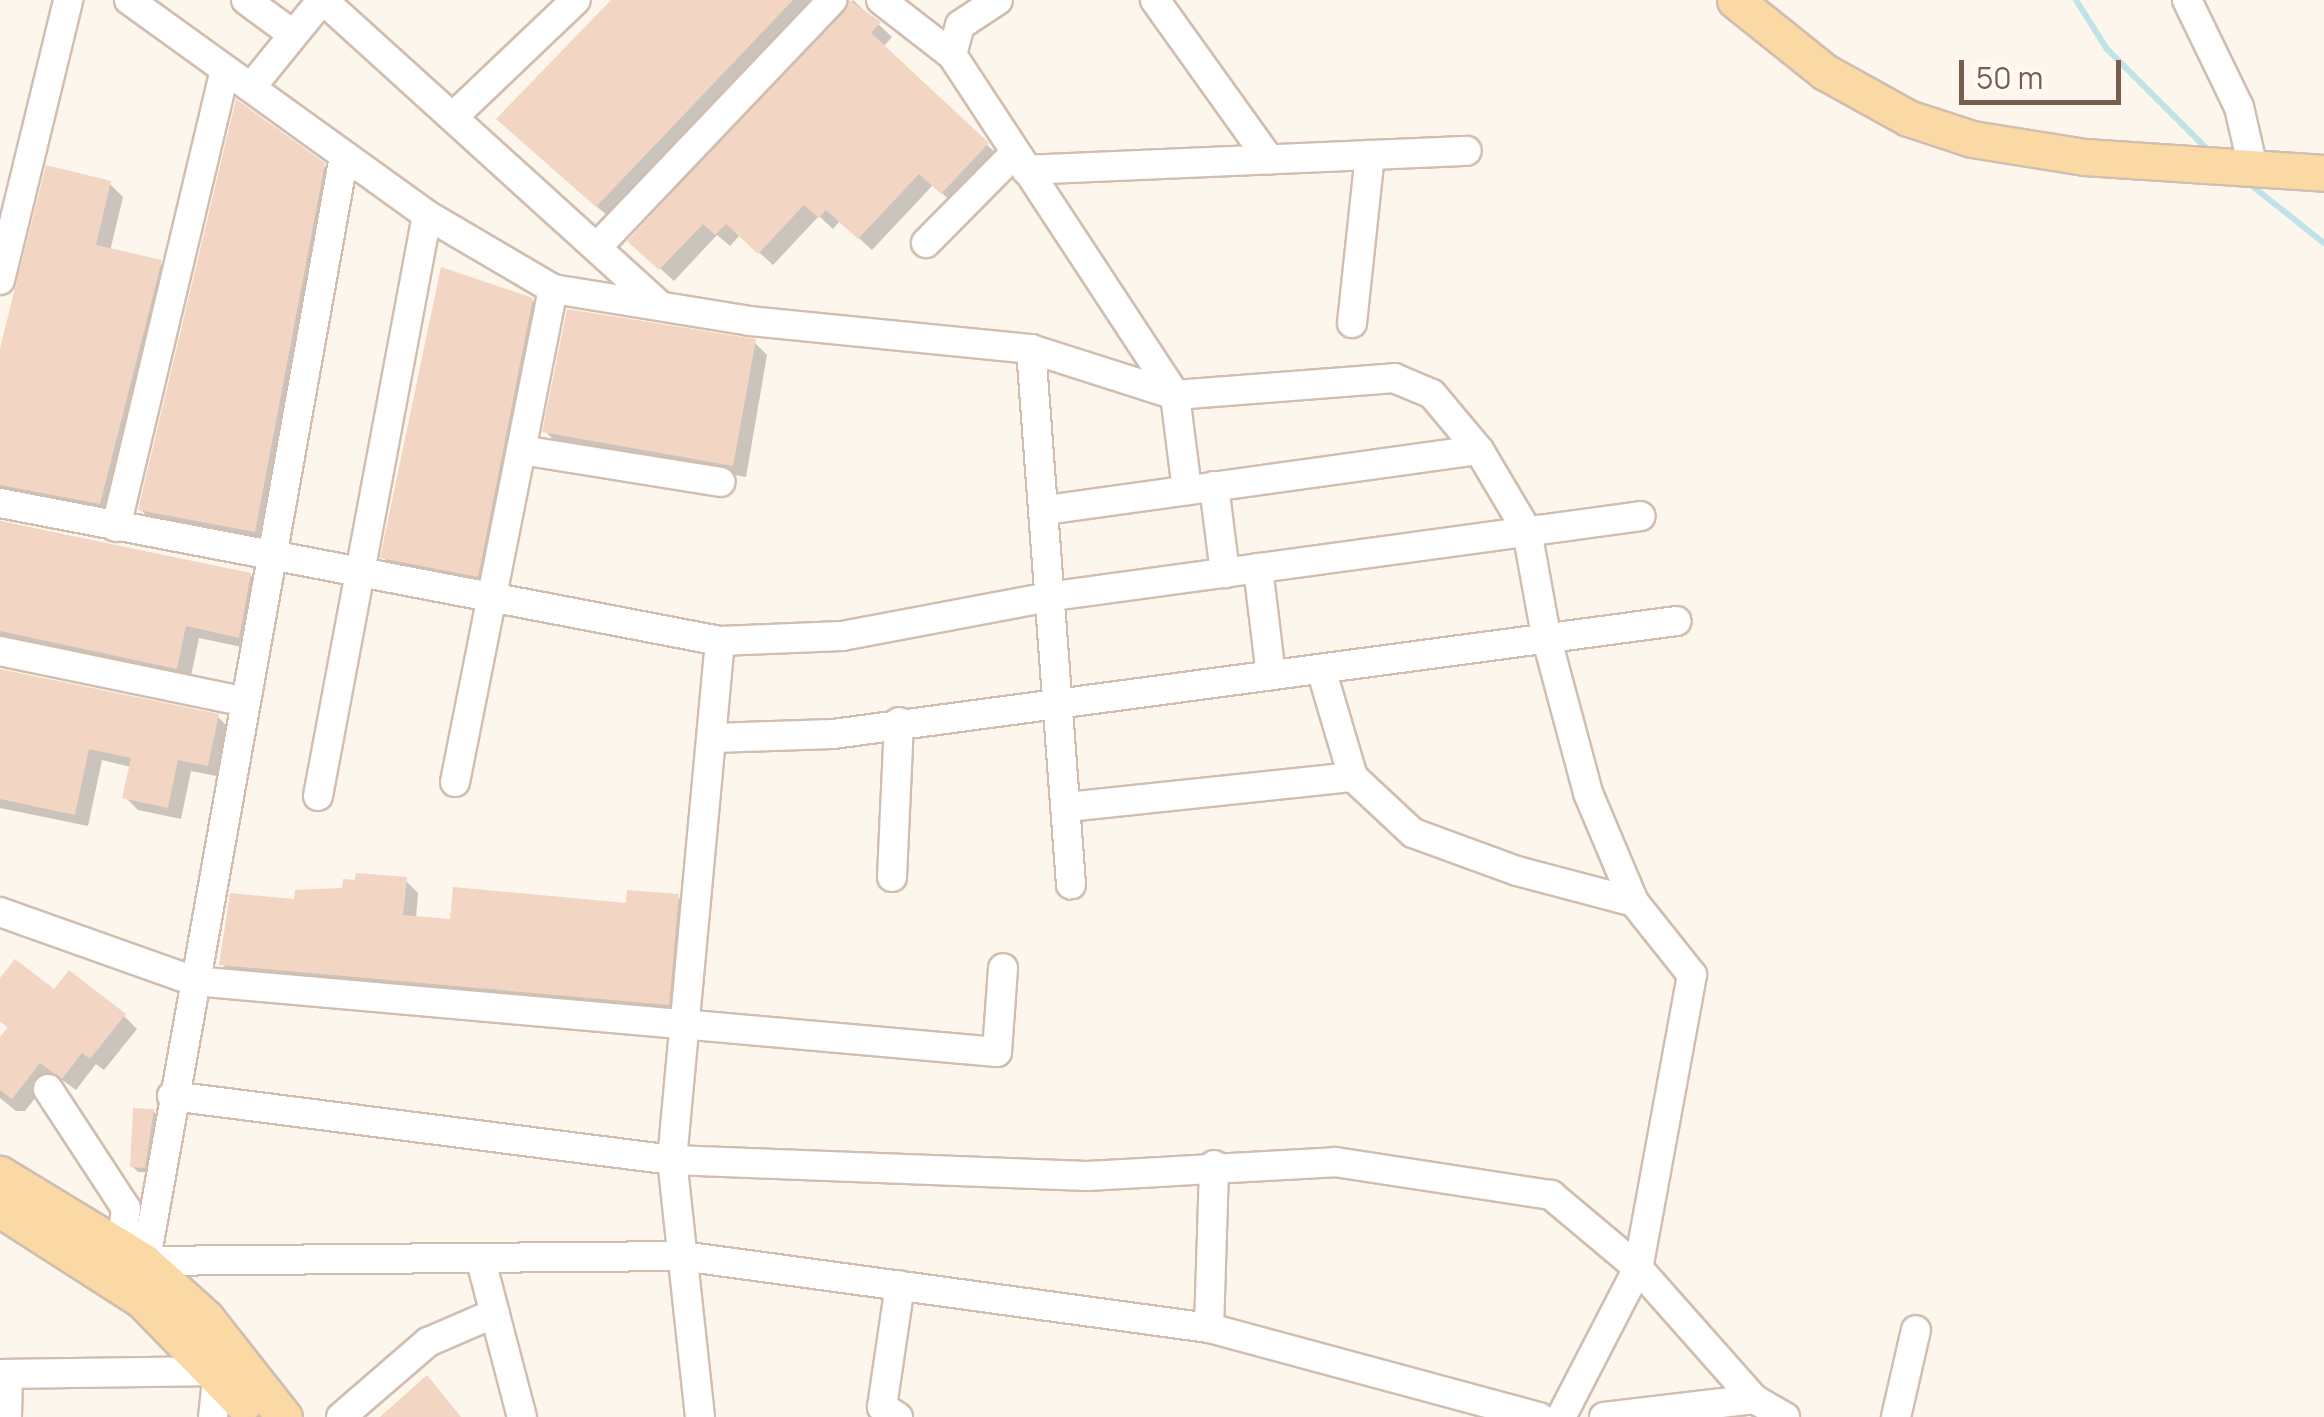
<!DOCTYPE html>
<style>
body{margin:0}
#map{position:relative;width:2324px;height:1417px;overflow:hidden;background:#fdf6ec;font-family:Manrope,sans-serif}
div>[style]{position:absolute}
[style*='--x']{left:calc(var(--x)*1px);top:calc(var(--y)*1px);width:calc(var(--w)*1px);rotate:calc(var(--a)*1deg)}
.shadow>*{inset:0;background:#0003}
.stream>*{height:6px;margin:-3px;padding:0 3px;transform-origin:3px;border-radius:3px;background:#bfe3e8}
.building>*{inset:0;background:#f3d5c3}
.roads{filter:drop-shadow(2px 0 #d1beb0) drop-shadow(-2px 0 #d1beb0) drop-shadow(0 2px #d1beb0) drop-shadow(0 -2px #d1beb0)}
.minor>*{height:28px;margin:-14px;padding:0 14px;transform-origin:14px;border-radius:14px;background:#fff}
.major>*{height:35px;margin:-17.5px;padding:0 17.5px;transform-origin:17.5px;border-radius:17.5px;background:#fbd9a5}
span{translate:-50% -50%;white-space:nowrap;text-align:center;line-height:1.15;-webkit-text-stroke:8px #fffaf3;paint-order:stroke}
.scale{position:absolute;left:1959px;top:60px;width:162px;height:45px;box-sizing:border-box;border:5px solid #7a5c4d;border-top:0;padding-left:12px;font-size:30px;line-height:35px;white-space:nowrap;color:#7a5c4d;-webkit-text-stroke:8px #fffaf3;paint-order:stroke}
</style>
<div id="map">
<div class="shadow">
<div style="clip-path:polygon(615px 0,818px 0,610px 218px,512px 132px)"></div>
<div style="clip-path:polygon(853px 0,892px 37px,883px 47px,1000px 157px,955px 205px,933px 185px,872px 250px,840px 221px,833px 229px,819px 216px,773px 265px,740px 235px,730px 246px,717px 235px,674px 281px,643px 253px)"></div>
<div style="clip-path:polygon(323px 165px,337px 178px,268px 544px,154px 523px,141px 510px)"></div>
<div style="clip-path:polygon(110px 184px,123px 197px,110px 251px,160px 263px,173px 276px,116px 516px,0 493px,0 359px)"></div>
<div style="clip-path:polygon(532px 300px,545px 313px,490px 588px,396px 570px,383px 557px)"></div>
<div style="clip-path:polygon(754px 342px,767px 355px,746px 477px,558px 444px,545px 431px)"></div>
<div style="clip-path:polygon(0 521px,250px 575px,263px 588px,251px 649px,199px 638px,190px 681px,0 640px)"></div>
<div style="clip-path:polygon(0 671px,218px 717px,231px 730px,221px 777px,191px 771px,181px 819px,138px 810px,125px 797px,131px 767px,102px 760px,88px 826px,0 808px)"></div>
<div style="clip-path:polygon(405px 880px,418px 893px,416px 918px,452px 922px,678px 897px,691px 910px,681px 1017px,235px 977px,222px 964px,297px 901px)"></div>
<div style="clip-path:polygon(0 982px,124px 1016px,137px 1029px,104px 1070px,96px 1064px,76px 1090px,54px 1074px,25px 1111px,16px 1111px,0 1098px,0 1044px,10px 1029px,0 1021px)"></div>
<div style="clip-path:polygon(153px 1111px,159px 1117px,150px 1172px,138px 1172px,132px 1166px)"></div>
</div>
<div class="stream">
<div style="--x:2076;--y:0;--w:58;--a:57.7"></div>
<div style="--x:2107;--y:49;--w:146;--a:45"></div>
<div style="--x:2247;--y:182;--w:98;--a:38.4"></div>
</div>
<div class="building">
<div style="clip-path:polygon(611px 0,793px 0,596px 207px,496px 119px)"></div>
<div style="clip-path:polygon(849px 0,881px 22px,871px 33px,989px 143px,941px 194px,919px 174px,858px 239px,826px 210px,819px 218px,804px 205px,758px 254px,726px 224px,715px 235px,703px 224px,659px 270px,627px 241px)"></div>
<div style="clip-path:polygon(236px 99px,325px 163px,255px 532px,138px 510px)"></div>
<div style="clip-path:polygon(46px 165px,111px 181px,96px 245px,162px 260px,100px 504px,0 485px,0 348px)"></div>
<div style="clip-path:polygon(441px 267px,533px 298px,478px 577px,380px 558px)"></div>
<div style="clip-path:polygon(567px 309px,756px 339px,733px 466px,542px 432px)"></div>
<div style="clip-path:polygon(0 521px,251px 573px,239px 638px,186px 626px,177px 669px,0 631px)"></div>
<div style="clip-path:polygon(0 669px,219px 714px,208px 766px,178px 760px,168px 808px,122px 798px,131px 758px,89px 749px,75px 815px,0 799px)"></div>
<div style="clip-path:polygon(356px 873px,407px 877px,403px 915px,450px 919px,453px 887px,626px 903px,627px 890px,679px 894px,669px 1005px,219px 965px,230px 893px,294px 899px,295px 890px,342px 888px,343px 879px,355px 880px)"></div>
<div style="clip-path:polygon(15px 959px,54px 989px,69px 970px,126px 1014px,90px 1059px,82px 1053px,62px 1079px,40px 1063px,12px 1099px,0 1090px,0 1037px,8px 1027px,0 1021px,0 978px)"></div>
<div style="clip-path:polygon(133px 1108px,154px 1109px,145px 1168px,130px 1167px)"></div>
<div style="clip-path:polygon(427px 1375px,461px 1417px,380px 1417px)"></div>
</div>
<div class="roads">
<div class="minor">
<div style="--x:129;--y:0;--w:367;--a:35.8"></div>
<div style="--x:427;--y:215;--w:146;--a:30.4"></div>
<div style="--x:553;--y:289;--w:200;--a:9.2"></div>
<div style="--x:750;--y:321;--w:282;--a:5.7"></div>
<div style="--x:1031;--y:349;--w:151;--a:17.7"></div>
<div style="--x:1175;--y:395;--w:220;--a:-4.4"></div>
<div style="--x:1394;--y:378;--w:41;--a:22.8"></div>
<div style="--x:1432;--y:394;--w:73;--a:50"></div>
<div style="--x:1479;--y:450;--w:94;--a:59.3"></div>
<div style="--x:1527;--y:531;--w:107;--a:79.7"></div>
<div style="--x:1546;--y:636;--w:163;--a:75"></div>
<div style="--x:1588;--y:793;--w:118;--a:67.1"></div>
<div style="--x:1634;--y:902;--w:93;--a:51.5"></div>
<div style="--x:1692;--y:975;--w:298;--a:100.4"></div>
<div style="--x:1638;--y:1268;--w:168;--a:117.3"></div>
<div style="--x:246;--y:0;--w:56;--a:36.3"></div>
<div style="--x:323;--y:0;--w:450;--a:42.2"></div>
<div style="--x:881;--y:0;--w:90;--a:37.8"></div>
<div style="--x:998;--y:0;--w:45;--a:146.7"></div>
<div style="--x:960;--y:25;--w:31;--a:105"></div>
<div style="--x:952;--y:55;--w:407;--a:56.7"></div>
<div style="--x:1175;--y:395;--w:96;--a:82.8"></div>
<div style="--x:1155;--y:0;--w:196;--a:54.4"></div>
<div style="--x:2187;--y:0;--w:119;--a:64.1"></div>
<div style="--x:2239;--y:107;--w:63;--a:77.1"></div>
<div style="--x:252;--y:86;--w:111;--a:-50.9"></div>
<div style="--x:454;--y:116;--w:168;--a:-43.6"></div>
<div style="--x:1026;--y:170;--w:441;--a:-2.5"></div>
<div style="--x:926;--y:243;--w:125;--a:-45.3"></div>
<div style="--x:598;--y:246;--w:340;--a:-46.4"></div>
<div style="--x:0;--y:280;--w:288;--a:-76.3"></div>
<div style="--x:1352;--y:323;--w:169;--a:-83.9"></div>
<div style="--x:1031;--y:349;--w:537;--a:85.73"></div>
<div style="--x:521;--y:450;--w:202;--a:9.1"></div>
<div style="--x:1214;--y:486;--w:88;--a:82.8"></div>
<div style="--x:0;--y:503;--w:733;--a:10.85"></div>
<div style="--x:720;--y:641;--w:122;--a:-2.3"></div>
<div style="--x:842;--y:636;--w:216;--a:-10.7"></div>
<div style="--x:1054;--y:596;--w:592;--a:-7.76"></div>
<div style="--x:1046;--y:510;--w:437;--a:-7.9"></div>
<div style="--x:116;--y:527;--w:470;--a:-76.6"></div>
<div style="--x:1258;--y:568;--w:108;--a:83.1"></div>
<div style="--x:0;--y:651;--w:251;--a:11.7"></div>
<div style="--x:1321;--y:669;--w:113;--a:73.5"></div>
<div style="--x:1353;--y:777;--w:82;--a:43"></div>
<div style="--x:1413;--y:833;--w:111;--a:20.1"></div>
<div style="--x:1517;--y:871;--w:121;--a:14.8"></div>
<div style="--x:712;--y:738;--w:121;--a:-1.9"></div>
<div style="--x:833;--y:734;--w:851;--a:-7.63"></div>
<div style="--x:455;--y:782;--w:503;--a:-78.76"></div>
<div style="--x:318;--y:796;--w:591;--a:-79.37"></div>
<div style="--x:1067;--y:807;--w:288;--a:-6"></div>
<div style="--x:892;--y:877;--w:155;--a:-87.4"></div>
<div style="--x:0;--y:912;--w:206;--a:19.6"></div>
<div style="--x:194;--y:981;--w:806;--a:5.05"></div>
<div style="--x:997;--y:1052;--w:84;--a:-85.9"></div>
<div style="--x:48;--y:1089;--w:142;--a:56.8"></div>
<div style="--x:126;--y:1208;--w:39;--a:97"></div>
<div style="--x:172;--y:1096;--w:504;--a:7.29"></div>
<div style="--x:672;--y:1160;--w:415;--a:2.2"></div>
<div style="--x:1087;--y:1176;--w:248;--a:-3.2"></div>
<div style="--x:1335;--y:1162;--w:219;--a:8.7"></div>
<div style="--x:1551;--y:1195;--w:114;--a:40"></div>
<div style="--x:1638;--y:1268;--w:175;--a:48.5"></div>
<div style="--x:1754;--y:1399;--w:36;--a:30"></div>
<div style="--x:143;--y:1261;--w:539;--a:-0.53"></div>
<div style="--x:682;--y:1256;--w:532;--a:7.78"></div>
<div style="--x:1209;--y:1328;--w:342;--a:15.1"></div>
<div style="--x:481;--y:1261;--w:161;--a:75.3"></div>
<div style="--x:143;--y:1276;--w:1138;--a:-79.83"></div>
<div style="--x:1209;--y:1328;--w:163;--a:-88.2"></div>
<div style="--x:0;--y:1374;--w:218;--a:-0.8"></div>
<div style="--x:218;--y:1371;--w:46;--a:96.2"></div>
<div style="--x:7;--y:1417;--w:43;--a:-88.7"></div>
<div style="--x:341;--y:1417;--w:115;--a:-40.8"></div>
<div style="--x:428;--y:1342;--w:73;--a:-23.4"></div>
<div style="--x:700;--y:1417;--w:259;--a:-96.2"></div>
<div style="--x:672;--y:1160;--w:521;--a:-84.72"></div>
<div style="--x:898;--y:1417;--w:19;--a:-148"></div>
<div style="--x:882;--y:1407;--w:123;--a:-81.6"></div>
<div style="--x:1604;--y:1417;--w:151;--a:-6.8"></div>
<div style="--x:1896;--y:1417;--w:89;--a:-77.1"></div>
</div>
<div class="major">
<div style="--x:1735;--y:0;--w:115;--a:38.7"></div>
<div style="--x:1825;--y:72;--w:95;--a:29"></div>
<div style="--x:1908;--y:118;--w:67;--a:18.2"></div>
<div style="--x:1972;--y:139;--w:114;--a:9.1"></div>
<div style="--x:2085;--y:157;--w:240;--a:3.8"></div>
<div style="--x:0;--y:1174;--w:167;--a:31.3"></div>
<div style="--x:143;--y:1261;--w:85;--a:42.1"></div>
<div style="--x:206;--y:1318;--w:126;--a:51.8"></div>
<div style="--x:0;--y:1209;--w:169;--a:32.7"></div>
<div style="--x:142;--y:1300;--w:145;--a:45.8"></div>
</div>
</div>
<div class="scale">50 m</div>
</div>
